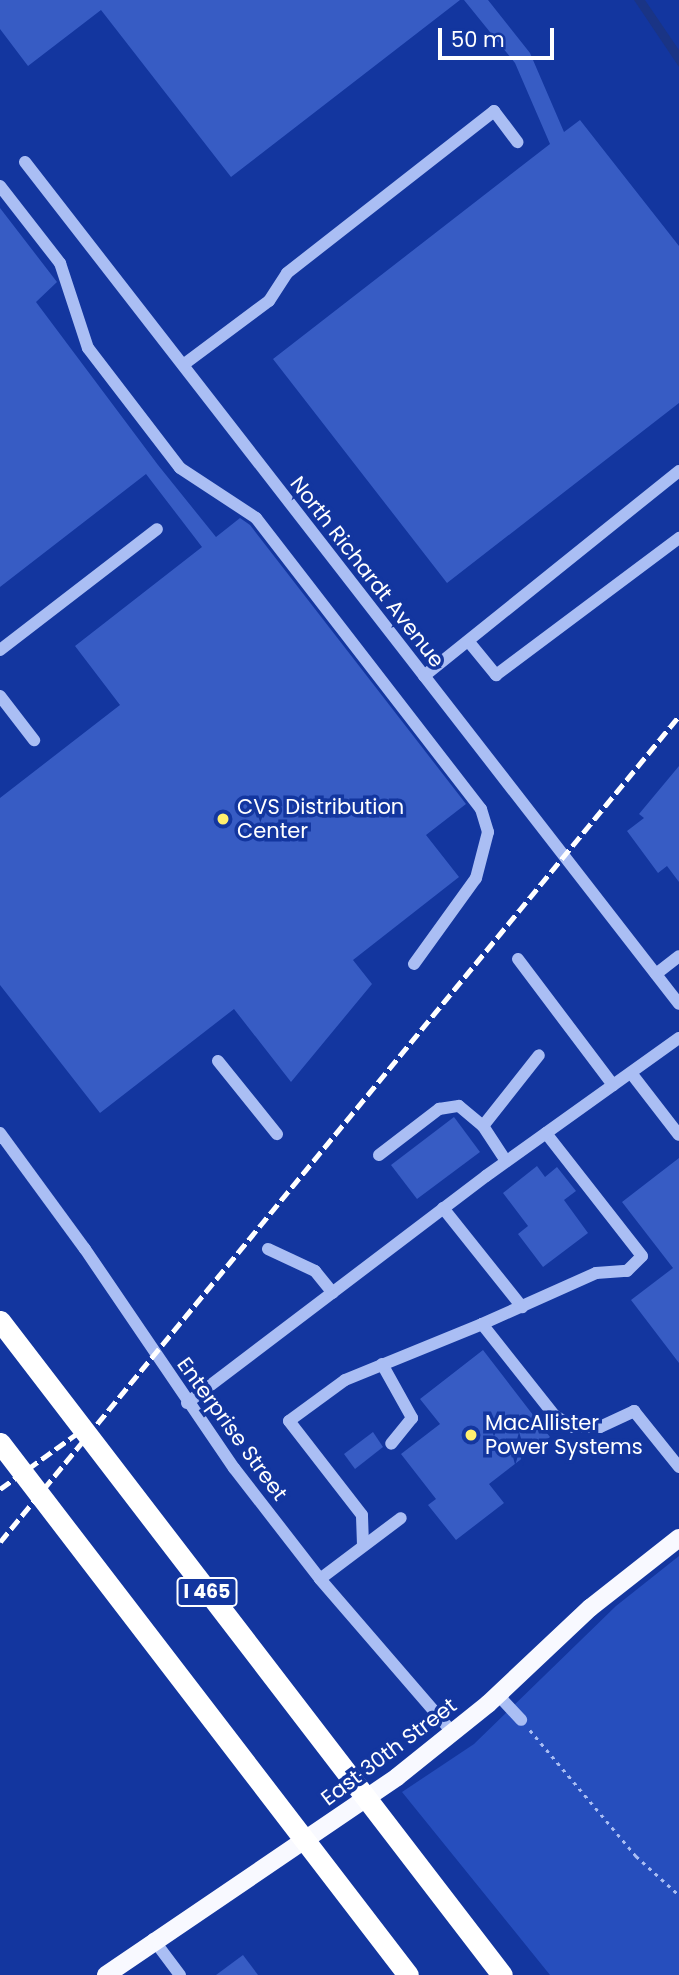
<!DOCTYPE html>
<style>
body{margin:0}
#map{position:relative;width:679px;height:1975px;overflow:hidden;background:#13369f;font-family:Poppins,sans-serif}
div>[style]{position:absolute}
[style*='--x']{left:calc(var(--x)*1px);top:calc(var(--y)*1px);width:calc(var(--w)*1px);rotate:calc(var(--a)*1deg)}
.green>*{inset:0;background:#264ebd}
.water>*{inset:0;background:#1a3485}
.building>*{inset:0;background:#375cc4}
.path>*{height:2.5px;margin-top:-1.25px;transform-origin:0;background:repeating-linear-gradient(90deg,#aabef4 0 3.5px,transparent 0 8.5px)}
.minor>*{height:12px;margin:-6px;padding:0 6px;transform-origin:6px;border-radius:6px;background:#aabef4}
.major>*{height:18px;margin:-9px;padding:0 9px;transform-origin:9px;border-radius:9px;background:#f8f9ff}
.highway>*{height:21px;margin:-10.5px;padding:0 10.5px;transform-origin:10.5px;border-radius:10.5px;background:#fff}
.rail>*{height:4.5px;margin-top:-2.25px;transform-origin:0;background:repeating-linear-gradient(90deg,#fff 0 12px,transparent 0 17px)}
.dots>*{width:19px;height:19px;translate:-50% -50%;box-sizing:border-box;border:4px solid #13369f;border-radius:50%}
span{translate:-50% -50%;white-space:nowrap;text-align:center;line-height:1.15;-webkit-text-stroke:7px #13369f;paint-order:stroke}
.shield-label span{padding:2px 5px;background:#13369f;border:2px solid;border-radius:5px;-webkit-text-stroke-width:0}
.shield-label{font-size:19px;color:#fff;font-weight:700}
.street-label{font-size:21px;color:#fff}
.poi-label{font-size:21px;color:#fff}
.left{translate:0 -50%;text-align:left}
.scale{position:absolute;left:438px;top:28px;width:116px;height:32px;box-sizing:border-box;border:4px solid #fff;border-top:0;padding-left:9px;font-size:21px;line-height:24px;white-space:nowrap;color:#fff;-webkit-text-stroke:5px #13369f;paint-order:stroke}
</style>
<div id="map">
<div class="green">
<div style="clip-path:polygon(679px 1556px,679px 1975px,550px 1975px,402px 1792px,474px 1744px,616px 1606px)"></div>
</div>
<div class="water">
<div style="clip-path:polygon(634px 0,645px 0,679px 50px,679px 67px)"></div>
</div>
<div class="building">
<div style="clip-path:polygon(0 0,460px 0,231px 177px,101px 10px,28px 66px,0 29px)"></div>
<div style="clip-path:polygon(464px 0,488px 0,530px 53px,564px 132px,580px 120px,679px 246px,679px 403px,447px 583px,273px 359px,550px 144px,515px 63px)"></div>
<div style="clip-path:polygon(0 208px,57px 282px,36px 302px,158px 465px,216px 537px,240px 518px,250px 525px,466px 804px,426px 835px,459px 877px,353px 960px,372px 984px,291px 1082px,234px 1009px,100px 1113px,0 985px,0 798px,120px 705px,75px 646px,202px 547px,146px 474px,0 587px)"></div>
<div style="clip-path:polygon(679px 766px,679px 882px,667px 866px,658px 873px,627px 831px,644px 818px,639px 814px)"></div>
<div style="clip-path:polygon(454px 1117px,480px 1152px,417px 1199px,391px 1165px)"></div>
<div style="clip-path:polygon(679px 1158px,679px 1363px,631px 1300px,673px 1268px,622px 1202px)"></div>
<div style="clip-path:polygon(537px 1166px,545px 1177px,557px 1167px,576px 1191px,564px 1200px,588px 1233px,543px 1267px,518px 1234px,528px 1226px,503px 1193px)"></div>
<div style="clip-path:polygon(483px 1350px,550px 1437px,489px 1484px,504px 1503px,456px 1540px,428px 1505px,436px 1499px,401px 1454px,440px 1424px,420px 1399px)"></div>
<div style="clip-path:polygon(373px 1432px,383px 1447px,355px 1469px,344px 1454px)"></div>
<div style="clip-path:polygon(243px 1955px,258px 1975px,216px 1975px)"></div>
</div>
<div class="path">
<div style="--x:530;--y:1730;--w:165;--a:49.9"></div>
<div style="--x:636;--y:1856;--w:58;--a:42.2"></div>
</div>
<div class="minor">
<div style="--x:25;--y:162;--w:1066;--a:52.16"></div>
<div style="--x:0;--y:186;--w:98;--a:52.1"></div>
<div style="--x:60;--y:263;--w:89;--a:71.8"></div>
<div style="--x:88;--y:348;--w:151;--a:52.5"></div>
<div style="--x:180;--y:468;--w:91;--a:33.3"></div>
<div style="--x:256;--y:518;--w:368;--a:52.3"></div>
<div style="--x:481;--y:809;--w:24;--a:73"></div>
<div style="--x:488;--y:832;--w:48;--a:104.6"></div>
<div style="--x:476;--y:878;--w:106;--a:125.8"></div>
<div style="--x:183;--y:365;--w:107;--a:-36.7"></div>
<div style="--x:269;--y:301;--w:33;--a:-57"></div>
<div style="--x:287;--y:273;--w:263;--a:-38"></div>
<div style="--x:494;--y:111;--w:39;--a:53"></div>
<div style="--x:469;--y:642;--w:43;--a:50.7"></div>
<div style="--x:496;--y:675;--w:229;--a:-36.8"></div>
<div style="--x:0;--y:650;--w:198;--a:-37.6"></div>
<div style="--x:424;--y:676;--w:327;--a:-38.8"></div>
<div style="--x:0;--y:696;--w:56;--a:52.3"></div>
<div style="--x:518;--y:959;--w:158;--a:53"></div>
<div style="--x:656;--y:974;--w:29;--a:-38"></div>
<div style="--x:218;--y:1061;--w:94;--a:51.1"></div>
<div style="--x:631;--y:1073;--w:78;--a:52.3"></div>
<div style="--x:0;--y:1133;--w:144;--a:53.8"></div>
<div style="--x:85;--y:1249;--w:265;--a:55.8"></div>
<div style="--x:234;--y:1468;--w:140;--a:52.2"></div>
<div style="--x:320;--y:1579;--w:203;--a:49.2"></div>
<div style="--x:379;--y:1155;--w:76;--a:-37.5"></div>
<div style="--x:439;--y:1109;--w:20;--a:-9"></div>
<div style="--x:459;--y:1106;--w:31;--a:40"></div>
<div style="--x:506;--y:1161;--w:42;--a:-123.3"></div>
<div style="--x:483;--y:1126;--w:90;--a:-51.7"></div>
<div style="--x:443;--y:1208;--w:127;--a:51.4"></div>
<div style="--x:268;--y:1249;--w:52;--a:25.1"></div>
<div style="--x:315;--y:1271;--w:28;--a:51"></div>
<div style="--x:482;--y:1324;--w:125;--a:-24.1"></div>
<div style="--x:596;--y:1273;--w:31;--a:-4"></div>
<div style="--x:627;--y:1271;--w:21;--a:-45"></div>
<div style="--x:642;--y:1256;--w:156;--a:-128"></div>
<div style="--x:382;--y:1364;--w:62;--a:60.9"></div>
<div style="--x:412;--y:1418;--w:33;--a:129"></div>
<div style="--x:187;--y:1403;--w:375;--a:-37.2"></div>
<div style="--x:486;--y:1176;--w:237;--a:-35.6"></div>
<div style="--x:363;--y:1545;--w:30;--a:-92"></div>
<div style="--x:362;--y:1515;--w:119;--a:-127.8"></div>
<div style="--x:289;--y:1421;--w:69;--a:-36.2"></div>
<div style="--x:345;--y:1380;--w:148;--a:-22.2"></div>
<div style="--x:482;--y:1324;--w:117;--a:51.6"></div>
<div style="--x:555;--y:1416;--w:21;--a:31"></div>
<div style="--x:573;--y:1427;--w:27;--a:0"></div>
<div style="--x:600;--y:1427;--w:38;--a:-25"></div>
<div style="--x:634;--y:1411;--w:72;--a:51.2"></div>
<div style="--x:320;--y:1579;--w:101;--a:-37"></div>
<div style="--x:498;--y:1695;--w:34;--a:47"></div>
<div style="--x:153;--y:1939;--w:45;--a:53.1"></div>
</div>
<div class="major">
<div style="--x:106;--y:1975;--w:352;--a:-34.2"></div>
<div style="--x:397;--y:1777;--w:117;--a:-38.7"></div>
<div style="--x:488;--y:1704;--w:140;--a:-43.3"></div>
<div style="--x:590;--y:1608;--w:113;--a:-38.2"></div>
</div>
<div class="highway">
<div style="--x:0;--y:1321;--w:824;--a:52.49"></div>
<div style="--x:0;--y:1443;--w:670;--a:52.51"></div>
</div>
<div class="rail">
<div style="--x:0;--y:1489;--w:106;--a:-35.8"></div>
<div style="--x:0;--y:1542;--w:1069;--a:-50.58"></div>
</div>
<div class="dots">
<div style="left:223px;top:819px;background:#ffef6e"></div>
<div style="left:471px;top:1435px;background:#ffef6e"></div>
</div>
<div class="shield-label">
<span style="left:207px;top:1592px">I 465</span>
</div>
<div class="street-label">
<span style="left:367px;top:572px;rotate:52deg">North Richardt Avenue</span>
<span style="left:232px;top:1429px;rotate:54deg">Enterprise Street</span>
<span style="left:389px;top:1752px;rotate:-37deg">East 30th Street</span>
</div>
<div class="poi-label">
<span class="left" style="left:237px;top:819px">CVS Distribution<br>Center</span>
<span class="left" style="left:485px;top:1435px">MacAllister<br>Power Systems</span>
</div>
<div class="scale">50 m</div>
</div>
